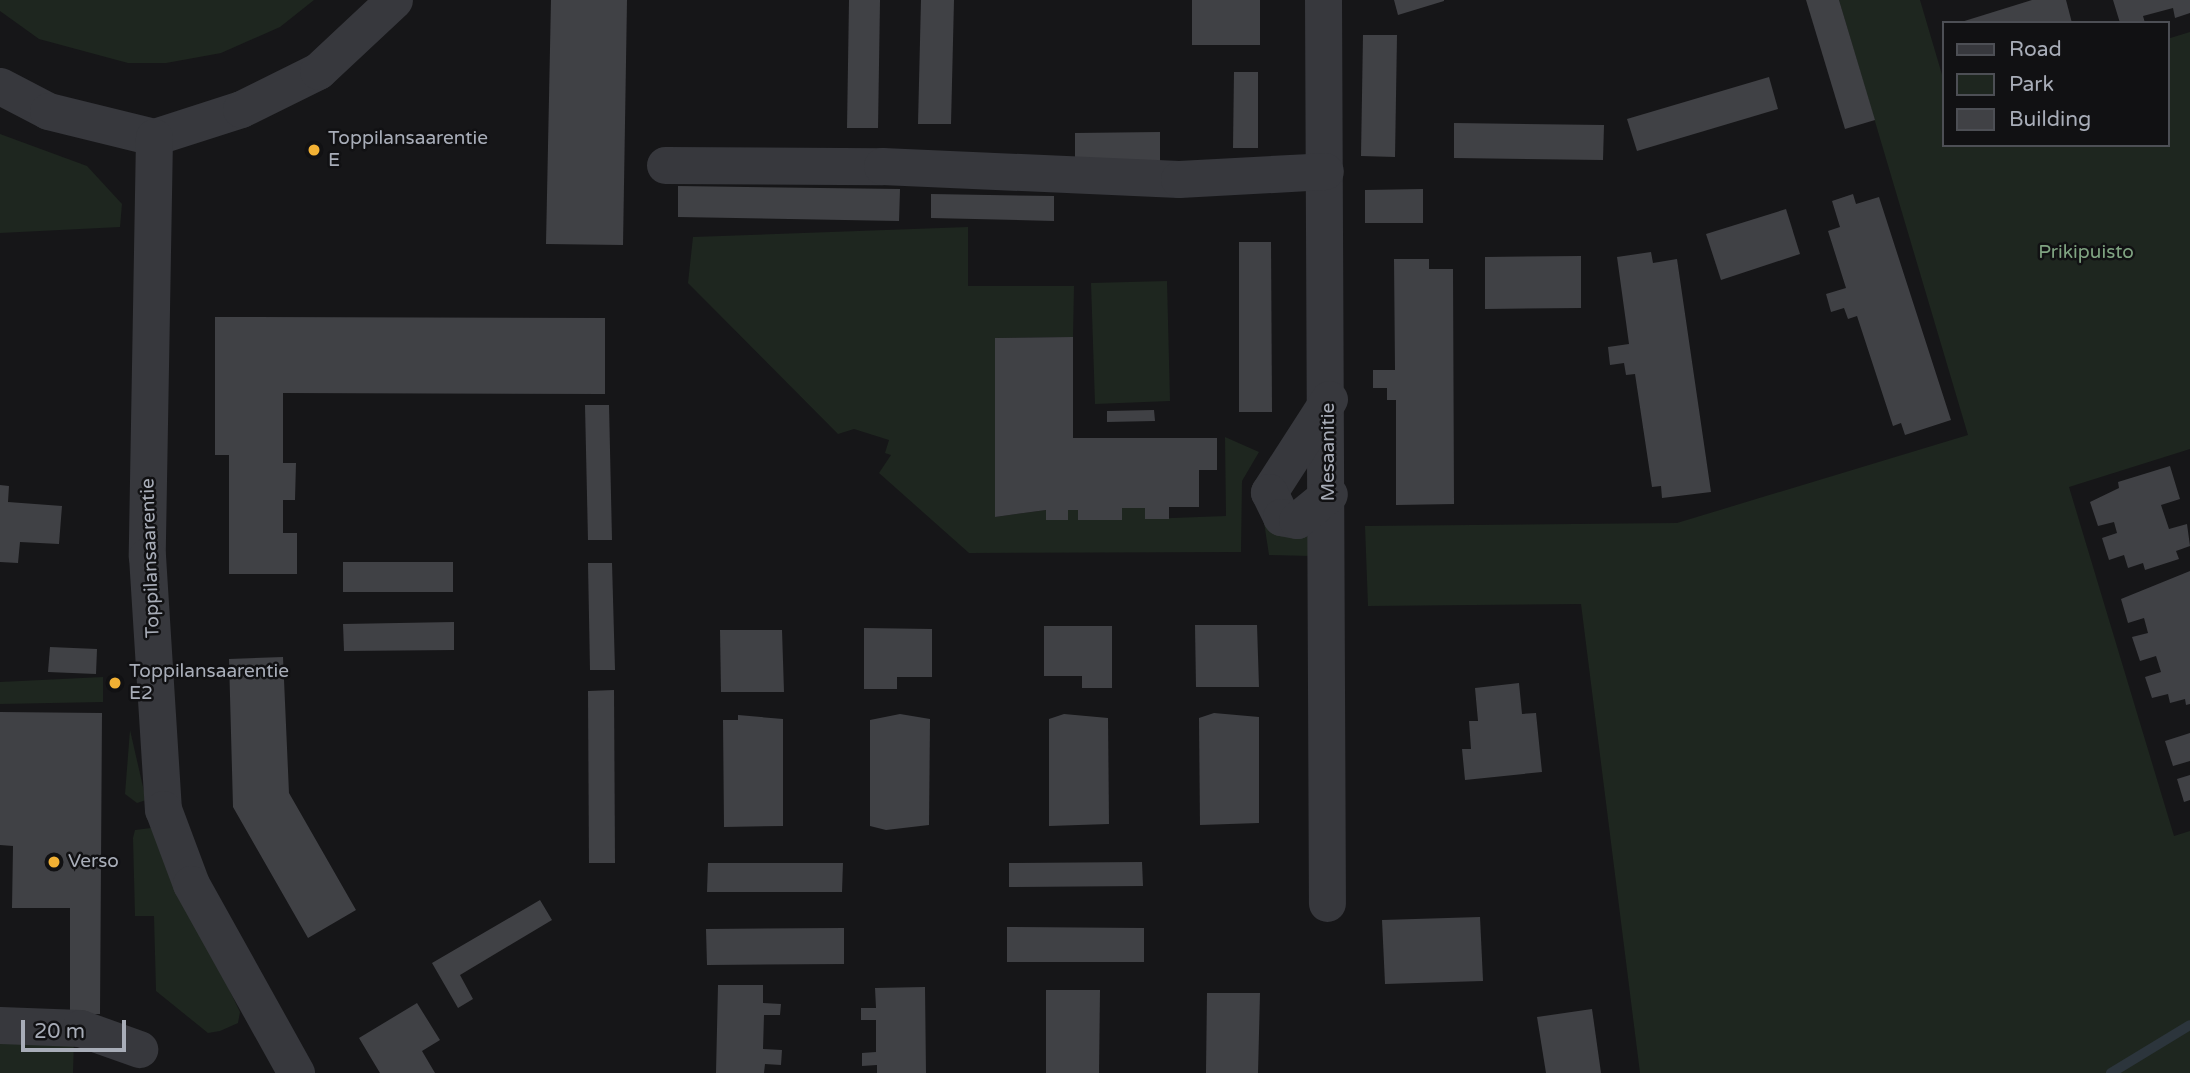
<!DOCTYPE html>
<style>
body{margin:0}
#map{position:relative;width:2190px;height:1073px;overflow:hidden;background:#161618;font-family:"Varela Round",sans-serif}
div>[style]{position:absolute}
[style*='--x']{left:calc(var(--x)*1px);top:calc(var(--y)*1px);width:calc(var(--w)*1px);rotate:calc(var(--a)*1deg)}
.green>*{inset:0;background:#1e261f}
.stream>*{height:10px;margin:-5px;padding:0 5px;transform-origin:5px;border-radius:5px;background:#2c353c}
.building>*{inset:0;background:#404145}
.minor>*{height:37px;margin:-18.5px;padding:0 18.5px;transform-origin:18.5px;border-radius:18.5px;background:#37383d}
.dots>*{width:19px;height:19px;translate:-50% -50%;box-sizing:border-box;border:4px solid #111113;border-radius:50%}
span{translate:-50% -50%;white-space:nowrap;text-align:center;line-height:1.15;-webkit-text-stroke:5px #111113;paint-order:stroke}
.poi-label{font-size:19px;color:#a8adb8}
.left{translate:0 -50%;text-align:left}
.park-label{font-size:19px;color:#7fa381}
.street-label{font-size:19px;color:#a8adb8}
.legend{position:absolute;left:1942px;top:21px;width:228px;height:126px;box-sizing:border-box;background:#111113;border:2px solid #4d4f55;margin:0;padding:9px 12px;list-style:none;font-size:21px;color:#a8adb8}
.legend li{display:flex;align-items:center;gap:14px;height:35px}
.legend b{width:35px;border:2px solid #4d4f55}
.scale{position:absolute;left:21px;top:1020px;width:105px;height:32px;box-sizing:border-box;border:4px solid #a8adb8;border-top:0;padding-left:9px;font-size:21px;line-height:24px;white-space:nowrap;color:#a8adb8;-webkit-text-stroke:5px #111113;paint-order:stroke}
</style>
<div id="map">
<div class="green">
<div style="clip-path:polygon(0 0,314px 0,280px 27px,221px 53px,166px 63px,128px 63px,39px 39px,0 11px)"></div>
<div style="clip-path:polygon(1839px 0,1920px 0,1943px 78px,1943px 145px,2167px 145px,2167px 39px,2190px 32px,2190px 449px,2069px 487px,2174px 836px,2190px 831px,2190px 1073px,1640px 1073px,1581px 604px,1368px 606px,1365px 526px,1677px 523px,1968px 435px)"></div>
<div style="clip-path:polygon(0 134px,87px 166px,122px 204px,120px 227px,0 233px)"></div>
<div style="clip-path:polygon(968px 227px,968px 286px,1074px 286px,1073px 337px,995px 338px,995px 517px,1046px 510px,1046px 520px,1068px 520px,1068px 510px,1078px 510px,1079px 520px,1122px 520px,1122px 508px,1145px 508px,1146px 519px,1226px 516px,1225px 437px,1259px 452px,1242px 481px,1241px 552px,969px 553px,879px 473px,891px 455px,885px 453px,889px 440px,854px 429px,838px 434px,688px 283px,693px 237px)"></div>
<div style="clip-path:polygon(1167px 281px,1170px 401px,1095px 404px,1091px 283px)"></div>
<div style="clip-path:polygon(1262px 509px,1308px 529px,1311px 556px,1269px 555px)"></div>
<div style="clip-path:polygon(103px 677px,103px 702px,0 704px,0 682px)"></div>
<div style="clip-path:polygon(130px 730px,146px 800px,137px 803px,125px 794px)"></div>
<div style="clip-path:polygon(151px 828px,240px 1012px,238px 1023px,220px 1031px,208px 1033px,156px 991px,154px 916px,135px 916px,133px 838px,135px 830px)"></div>
<div style="clip-path:polygon(74px 1038px,73px 1073px,0 1073px,0 1039px)"></div>
</div>
<div class="stream">
<div style="--x:2111;--y:1073;--w:92;--a:-31.3"></div>
</div>
<div class="building">
<div style="clip-path:polygon(551px 0,627px 0,623px 245px,546px 244px)"></div>
<div style="clip-path:polygon(849px 0,880px 0,878px 128px,847px 128px)"></div>
<div style="clip-path:polygon(921px 0,954px 0,951px 124px,918px 124px)"></div>
<div style="clip-path:polygon(1192px 0,1260px 0,1260px 45px,1192px 45px)"></div>
<div style="clip-path:polygon(1394px 0,1444px 0,1444px 1px,1398px 15px)"></div>
<div style="clip-path:polygon(1806px 0,1839px 0,1875px 120px,1845px 129px)"></div>
<div style="clip-path:polygon(2032px 0,2066px 0,2072px 23px,1958px 23px)"></div>
<div style="clip-path:polygon(2113px 0,2190px 0,2190px 13px,2175px 18px,2173px 8px,2143px 16px,2145px 23px,2120px 23px)"></div>
<div style="clip-path:polygon(1363px 35px,1397px 35px,1395px 157px,1361px 156px)"></div>
<div style="clip-path:polygon(1234px 72px,1258px 72px,1258px 148px,1233px 148px)"></div>
<div style="clip-path:polygon(1769px 77px,1778px 109px,1637px 151px,1627px 119px)"></div>
<div style="clip-path:polygon(1454px 123px,1604px 125px,1603px 160px,1454px 158px)"></div>
<div style="clip-path:polygon(1160px 132px,1160px 161px,1075px 163px,1075px 133px)"></div>
<div style="clip-path:polygon(678px 186px,900px 189px,899px 221px,678px 217px)"></div>
<div style="clip-path:polygon(1423px 189px,1423px 223px,1365px 223px,1365px 190px)"></div>
<div style="clip-path:polygon(931px 194px,1054px 196px,1054px 221px,931px 218px)"></div>
<div style="clip-path:polygon(1853px 194px,1856px 204px,1879px 197px,1951px 420px,1905px 435px,1901px 423px,1893px 426px,1857px 316px,1848px 319px,1844px 308px,1831px 312px,1826px 294px,1846px 288px,1828px 231px,1840px 227px,1832px 201px)"></div>
<div style="clip-path:polygon(1786px 209px,1800px 254px,1721px 280px,1706px 234px)"></div>
<div style="clip-path:polygon(1239px 242px,1271px 242px,1272px 412px,1239px 412px)"></div>
<div style="clip-path:polygon(1651px 252px,1653px 263px,1677px 259px,1711px 492px,1662px 498px,1661px 486px,1652px 487px,1635px 374px,1626px 375px,1624px 363px,1610px 365px,1608px 347px,1629px 344px,1617px 257px)"></div>
<div style="clip-path:polygon(1581px 256px,1581px 308px,1485px 309px,1485px 257px)"></div>
<div style="clip-path:polygon(1394px 259px,1429px 259px,1429px 269px,1453px 269px,1454px 504px,1396px 505px,1396px 400px,1387px 400px,1387px 388px,1373px 388px,1373px 370px,1395px 370px)"></div>
<div style="clip-path:polygon(215px 317px,605px 318px,605px 394px,283px 393px,283px 463px,296px 463px,295px 500px,283px 500px,283px 533px,297px 533px,297px 574px,229px 574px,229px 455px,215px 455px)"></div>
<div style="clip-path:polygon(1073px 337px,1073px 438px,1217px 438px,1217px 470px,1199px 470px,1199px 507px,1169px 507px,1169px 519px,1145px 519px,1145px 508px,1122px 508px,1122px 520px,1078px 520px,1078px 510px,1068px 510px,1068px 520px,1046px 520px,1046px 510px,995px 517px,995px 338px)"></div>
<div style="clip-path:polygon(585px 405px,609px 405px,612px 540px,588px 540px)"></div>
<div style="clip-path:polygon(1154px 410px,1155px 421px,1107px 422px,1107px 411px)"></div>
<div style="clip-path:polygon(2170px 466px,2180px 499px,2161px 505px,2169px 529px,2187px 524px,2190px 546px,2176px 551px,2179px 559px,2145px 570px,2143px 563px,2128px 568px,2124px 555px,2109px 560px,2102px 538px,2117px 533px,2114px 522px,2098px 526px,2090px 502px,2119px 488px,2118px 482px)"></div>
<div style="clip-path:polygon(0 485px,9px 486px,8px 502px,62px 506px,59px 544px,20px 542px,18px 563px,0 562px)"></div>
<div style="clip-path:polygon(343px 562px,453px 562px,453px 592px,343px 592px)"></div>
<div style="clip-path:polygon(588px 563px,612px 563px,615px 670px,590px 670px)"></div>
<div style="clip-path:polygon(2190px 571px,2190px 704px,2186px 705px,2185px 699px,2170px 703px,2168px 694px,2152px 698px,2145px 677px,2161px 672px,2156px 656px,2140px 661px,2132px 637px,2148px 633px,2144px 618px,2128px 623px,2121px 599px)"></div>
<div style="clip-path:polygon(454px 622px,454px 650px,344px 651px,343px 624px)"></div>
<div style="clip-path:polygon(1195px 625px,1257px 625px,1259px 687px,1196px 687px)"></div>
<div style="clip-path:polygon(1044px 626px,1112px 626px,1112px 688px,1082px 688px,1082px 676px,1044px 676px)"></div>
<div style="clip-path:polygon(864px 628px,932px 629px,932px 677px,897px 677px,897px 689px,864px 689px)"></div>
<div style="clip-path:polygon(720px 630px,782px 630px,784px 692px,721px 692px)"></div>
<div style="clip-path:polygon(50px 647px,97px 649px,96px 674px,48px 672px)"></div>
<div style="clip-path:polygon(283px 657px,289px 793px,356px 910px,308px 938px,233px 807px,229px 659px)"></div>
<div style="clip-path:polygon(1519px 683px,1522px 714px,1536px 713px,1542px 772px,1465px 780px,1462px 749px,1471px 749px,1469px 721px,1478px 721px,1475px 688px)"></div>
<div style="clip-path:polygon(614px 690px,615px 863px,589px 863px,588px 691px)"></div>
<div style="clip-path:polygon(0 712px,102px 713px,100px 1014px,70px 1014px,70px 908px,12px 908px,13px 846px,0 845px)"></div>
<div style="clip-path:polygon(1214px 713px,1259px 717px,1259px 823px,1200px 825px,1199px 718px)"></div>
<div style="clip-path:polygon(900px 714px,930px 719px,929px 825px,886px 830px,870px 826px,870px 720px)"></div>
<div style="clip-path:polygon(1064px 714px,1108px 718px,1109px 824px,1049px 826px,1049px 719px)"></div>
<div style="clip-path:polygon(738px 715px,783px 719px,783px 826px,724px 827px,723px 720px,738px 720px)"></div>
<div style="clip-path:polygon(2190px 733px,2190px 761px,2173px 766px,2165px 741px)"></div>
<div style="clip-path:polygon(2190px 775px,2190px 800px,2184px 802px,2177px 779px)"></div>
<div style="clip-path:polygon(1142px 862px,1143px 886px,1009px 887px,1009px 863px)"></div>
<div style="clip-path:polygon(708px 863px,843px 863px,842px 892px,707px 892px)"></div>
<div style="clip-path:polygon(540px 900px,552px 920px,460px 975px,473px 999px,458px 1008px,432px 963px)"></div>
<div style="clip-path:polygon(1480px 917px,1483px 981px,1385px 984px,1382px 920px)"></div>
<div style="clip-path:polygon(1007px 927px,1144px 928px,1144px 962px,1007px 962px)"></div>
<div style="clip-path:polygon(844px 928px,844px 964px,707px 965px,706px 929px)"></div>
<div style="clip-path:polygon(718px 985px,763px 985px,763px 1003px,781px 1004px,780px 1015px,764px 1015px,763px 1049px,782px 1050px,781px 1065px,765px 1064px,764px 1073px,716px 1073px)"></div>
<div style="clip-path:polygon(925px 987px,926px 1073px,877px 1073px,877px 1065px,862px 1066px,862px 1053px,876px 1052px,876px 1020px,861px 1020px,861px 1008px,876px 1008px,875px 988px)"></div>
<div style="clip-path:polygon(1046px 990px,1100px 990px,1099px 1073px,1046px 1073px)"></div>
<div style="clip-path:polygon(1207px 993px,1260px 993px,1258px 1073px,1206px 1073px)"></div>
<div style="clip-path:polygon(417px 1003px,440px 1040px,422px 1051px,435px 1073px,380px 1073px,359px 1038px)"></div>
<div style="clip-path:polygon(1592px 1009px,1601px 1073px,1546px 1073px,1537px 1017px)"></div>
</div>
<div class="minor">
<div style="--x:1323;--y:0;--w:903;--a:89.75"></div>
<div style="--x:0;--y:86;--w:54;--a:27.5"></div>
<div style="--x:48;--y:111;--w:109;--a:13.8"></div>
<div style="--x:154;--y:137;--w:91;--a:-17.8"></div>
<div style="--x:241;--y:109;--w:86;--a:-26.3"></div>
<div style="--x:318;--y:71;--w:104;--a:-43.1"></div>
<div style="--x:154;--y:137;--w:419;--a:91"></div>
<div style="--x:147;--y:556;--w:254;--a:86.4"></div>
<div style="--x:163;--y:809;--w:80;--a:69.5"></div>
<div style="--x:191;--y:884;--w:216;--a:60.9"></div>
<div style="--x:665;--y:165;--w:217;--a:0.3"></div>
<div style="--x:882;--y:166;--w:297;--a:2.5"></div>
<div style="--x:1179;--y:179;--w:146;--a:-3.1"></div>
<div style="--x:1329;--y:399;--w:111;--a:122.8"></div>
<div style="--x:1269;--y:492;--w:28;--a:64"></div>
<div style="--x:1281;--y:517;--w:16;--a:11"></div>
<div style="--x:1297;--y:520;--w:41;--a:-39.1"></div>
<div style="--x:0;--y:1025;--w:80;--a:2.1"></div>
<div style="--x:80;--y:1028;--w:63;--a:19.6"></div>
</div>
<div class="dots">
<div style="left:314px;top:150px;background:#f2b134"></div>
<div style="left:115px;top:683px;background:#f2b134"></div>
<div style="left:54px;top:862px;background:#f2b134"></div>
</div>
<div class="poi-label">
<span class="left" style="left:328px;top:150px">Toppilansaarentie<br>E</span>
<span class="left" style="left:129px;top:683px">Toppilansaarentie<br>E2</span>
<span class="left" style="left:68px;top:862px">Verso</span>
</div>
<div class="park-label">
<span style="left:2086px;top:253px">Prikipuisto</span>
</div>
<div class="street-label">
<span style="left:1329px;top:452px;rotate:-90deg">Mesaanitie</span>
<span style="left:151px;top:558px;rotate:-92deg">Toppilansaarentie</span>
</div>
<ul class="legend">
<li><b style="height:9px;background:#37383d"></b>Road</li>
<li><b style="height:19px;background:#1e261f"></b>Park</li>
<li><b style="height:19px;background:#404145"></b>Building</li>
</ul>
<div class="scale">20 m</div>
</div>
